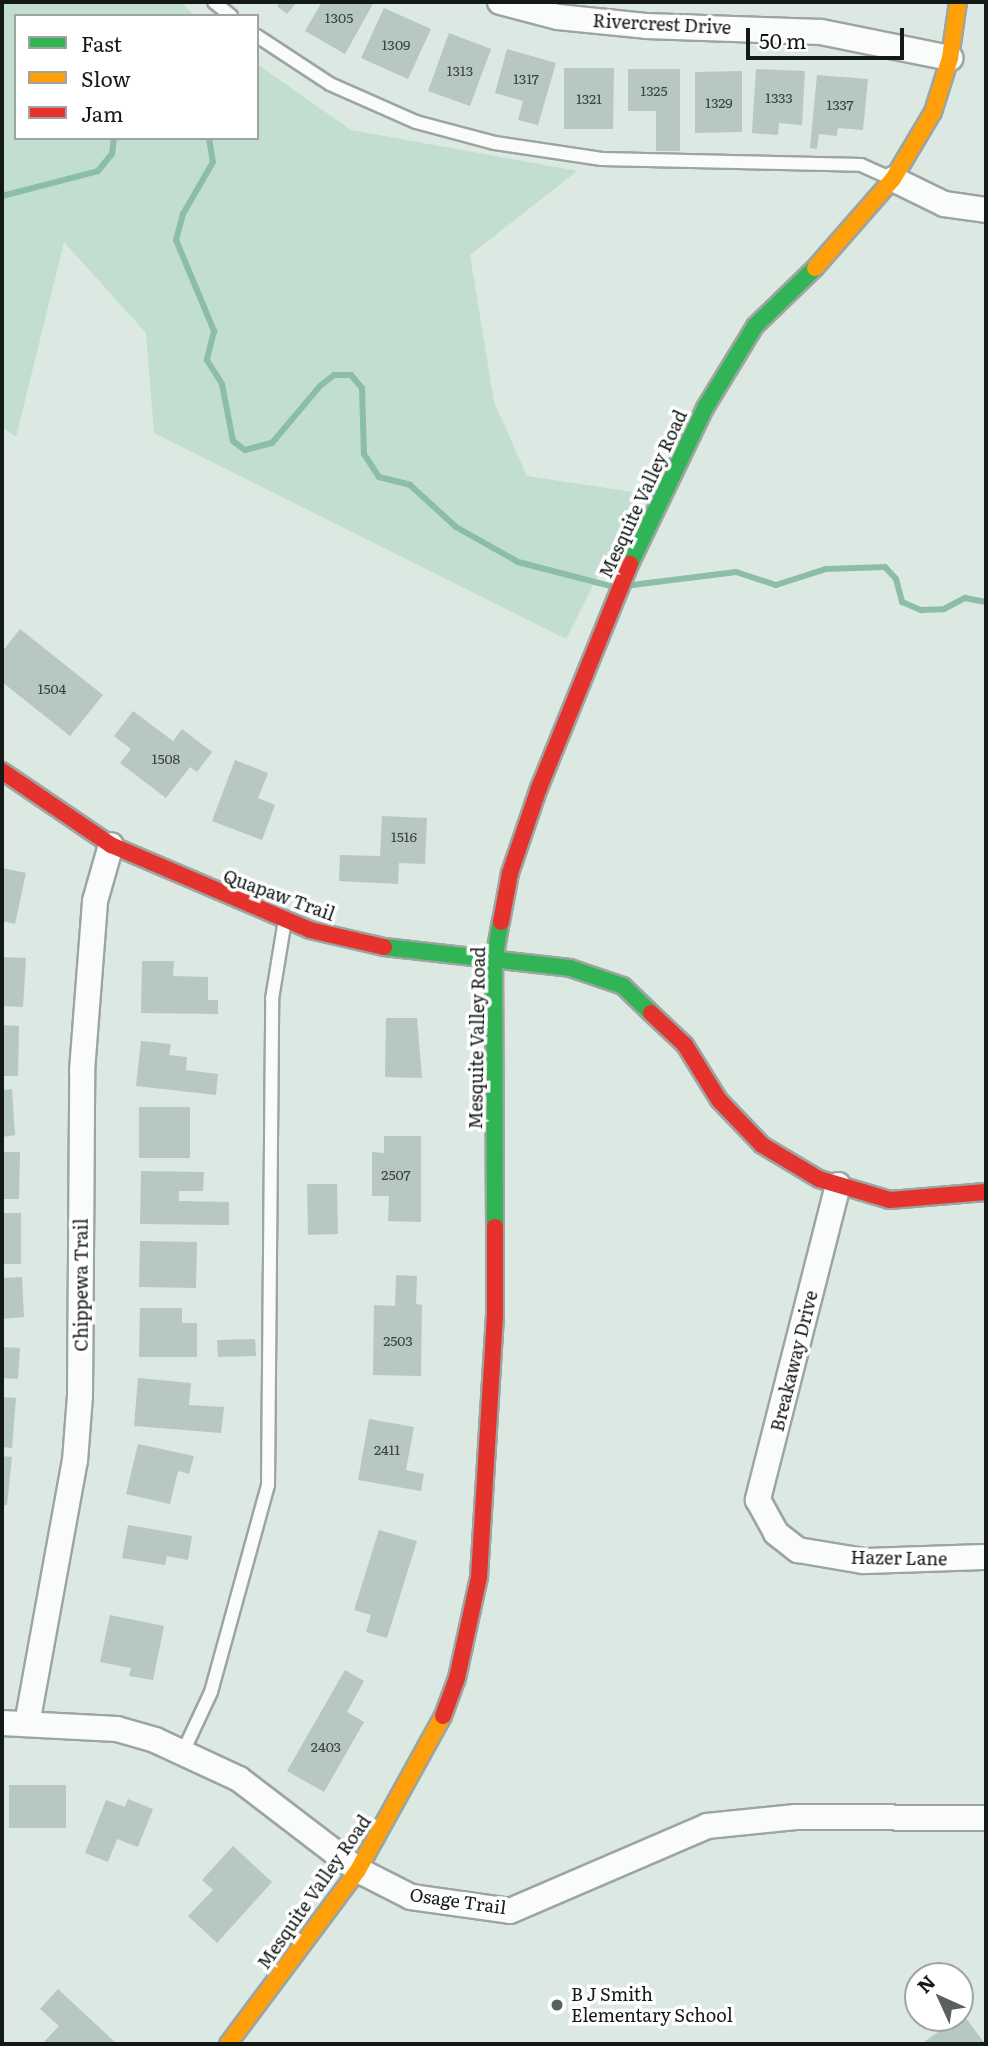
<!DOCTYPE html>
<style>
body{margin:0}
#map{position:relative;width:988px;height:2046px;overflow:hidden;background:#dce8e2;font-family:Literata,serif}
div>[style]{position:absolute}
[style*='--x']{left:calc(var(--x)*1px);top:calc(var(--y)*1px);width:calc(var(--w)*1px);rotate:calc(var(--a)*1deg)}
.green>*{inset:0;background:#c1ded0}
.stream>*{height:6px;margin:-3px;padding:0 3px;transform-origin:3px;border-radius:3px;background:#8cbda8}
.building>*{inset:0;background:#b6c8c0}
.roads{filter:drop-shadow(2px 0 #9da5a1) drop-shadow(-2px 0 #9da5a1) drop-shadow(0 2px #9da5a1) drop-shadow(0 -2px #9da5a1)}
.lane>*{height:12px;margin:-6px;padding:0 6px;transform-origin:6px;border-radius:6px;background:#fafcfb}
.street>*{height:24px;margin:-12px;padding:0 12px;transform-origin:12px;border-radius:12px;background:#fafcfb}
.fast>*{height:16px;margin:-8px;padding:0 8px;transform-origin:8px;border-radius:8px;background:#30b455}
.slow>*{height:16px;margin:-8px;padding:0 8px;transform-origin:8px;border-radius:8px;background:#ff9f0a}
.jam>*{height:16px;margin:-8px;padding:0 8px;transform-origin:8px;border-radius:8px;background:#e5322d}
.dots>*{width:19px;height:19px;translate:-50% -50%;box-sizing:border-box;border:4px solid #fff;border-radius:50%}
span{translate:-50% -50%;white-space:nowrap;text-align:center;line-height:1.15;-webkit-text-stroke:7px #fff;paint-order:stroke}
.number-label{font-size:14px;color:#3b4540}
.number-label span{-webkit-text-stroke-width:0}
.street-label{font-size:18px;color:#121916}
.poi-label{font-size:18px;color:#121916}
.left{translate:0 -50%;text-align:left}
.frame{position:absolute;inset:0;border:4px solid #121916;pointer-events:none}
.legend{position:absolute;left:14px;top:14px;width:245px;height:126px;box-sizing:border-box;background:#fff;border:2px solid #a0a3a2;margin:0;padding:9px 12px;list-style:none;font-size:21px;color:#121916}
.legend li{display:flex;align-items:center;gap:14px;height:35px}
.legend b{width:35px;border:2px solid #a0a3a2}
.north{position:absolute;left:904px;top:1962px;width:70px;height:70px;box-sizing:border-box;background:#fff;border:2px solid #a0a3a2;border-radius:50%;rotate:315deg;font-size:19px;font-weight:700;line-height:28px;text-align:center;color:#121916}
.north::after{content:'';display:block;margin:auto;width:24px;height:32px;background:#59615d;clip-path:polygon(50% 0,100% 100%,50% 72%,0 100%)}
.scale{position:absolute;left:746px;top:28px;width:158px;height:32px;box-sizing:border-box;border:4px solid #121916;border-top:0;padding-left:9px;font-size:21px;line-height:24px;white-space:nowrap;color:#121916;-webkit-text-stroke:5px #fff;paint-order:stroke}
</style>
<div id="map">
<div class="green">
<div style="clip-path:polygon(2px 2px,180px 2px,195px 16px,16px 16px,16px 138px,257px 138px,257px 64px,351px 130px,577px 171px,470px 255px,494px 402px,527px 476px,639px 493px,566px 639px,154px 433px,146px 333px,64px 242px,16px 437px,2px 427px)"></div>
</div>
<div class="stream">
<div style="--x:209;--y:138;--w:24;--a:81"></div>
<div style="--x:213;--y:162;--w:60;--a:120"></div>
<div style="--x:183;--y:214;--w:27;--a:105"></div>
<div style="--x:176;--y:240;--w:99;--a:67.3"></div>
<div style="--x:214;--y:331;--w:30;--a:104"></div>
<div style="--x:207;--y:360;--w:28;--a:58"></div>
<div style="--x:222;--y:384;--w:58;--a:79.1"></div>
<div style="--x:233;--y:441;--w:15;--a:37"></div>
<div style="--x:245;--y:450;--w:28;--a:-15"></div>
<div style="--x:272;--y:443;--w:75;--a:-49.9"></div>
<div style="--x:320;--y:386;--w:18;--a:-38"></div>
<div style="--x:334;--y:375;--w:17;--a:0"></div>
<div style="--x:351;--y:375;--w:17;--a:50"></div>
<div style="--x:362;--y:388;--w:66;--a:88.3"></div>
<div style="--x:364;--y:454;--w:27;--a:57"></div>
<div style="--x:379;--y:477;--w:32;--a:14"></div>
<div style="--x:410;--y:485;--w:62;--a:42.4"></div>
<div style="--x:456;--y:527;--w:71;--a:29.4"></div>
<div style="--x:518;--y:562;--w:96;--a:14.5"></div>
<div style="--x:2;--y:196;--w:99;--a:-14.6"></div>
<div style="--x:98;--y:171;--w:22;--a:-51"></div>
<div style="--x:112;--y:154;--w:16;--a:-83"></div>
<div style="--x:632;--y:585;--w:105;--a:-7.1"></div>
<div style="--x:736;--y:572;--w:42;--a:18"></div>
<div style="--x:776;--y:585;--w:52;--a:-17.7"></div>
<div style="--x:826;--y:569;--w:59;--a:-1.9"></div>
<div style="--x:885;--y:567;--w:16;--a:47"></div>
<div style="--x:896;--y:579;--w:24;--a:75"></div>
<div style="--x:902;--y:602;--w:21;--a:23"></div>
<div style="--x:921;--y:610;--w:23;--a:-2"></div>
<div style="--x:944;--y:609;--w:24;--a:-28"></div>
<div style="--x:965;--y:598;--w:21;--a:11"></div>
</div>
<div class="building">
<div style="clip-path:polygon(281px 2px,297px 2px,287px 14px,277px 6px)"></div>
<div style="clip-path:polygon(322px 2px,374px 2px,345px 54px,305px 31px)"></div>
<div style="clip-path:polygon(384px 8px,431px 29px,408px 79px,361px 58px)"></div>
<div style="clip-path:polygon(449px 33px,491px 49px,470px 106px,428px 91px)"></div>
<div style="clip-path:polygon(507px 49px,556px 63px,538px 125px,518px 120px,523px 101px,495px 93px)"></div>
<div style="clip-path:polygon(564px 68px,614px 68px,613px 129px,564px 129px)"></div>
<div style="clip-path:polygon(628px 69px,680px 69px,680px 151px,656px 151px,656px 111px,628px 111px)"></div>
<div style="clip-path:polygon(756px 69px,805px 71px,802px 125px,779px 123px,778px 135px,752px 133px)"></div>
<div style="clip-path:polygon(742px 71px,742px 132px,695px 133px,695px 72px)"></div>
<div style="clip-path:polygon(817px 75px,868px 79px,863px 130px,838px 128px,837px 136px,819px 134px,817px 149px,810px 148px)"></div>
<div style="clip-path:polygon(20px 629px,103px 695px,70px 736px,2px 682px,2px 652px)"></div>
<div style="clip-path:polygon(133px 711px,173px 741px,182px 729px,212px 752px,197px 772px,190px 767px,166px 798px,120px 763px,131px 749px,114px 736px)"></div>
<div style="clip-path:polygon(235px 760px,268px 773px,258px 798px,275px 805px,262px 840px,212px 821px)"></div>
<div style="clip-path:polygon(382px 816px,427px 818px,425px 864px,399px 863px,398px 884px,339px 881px,340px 855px,380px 856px)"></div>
<div style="clip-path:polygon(2px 868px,26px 873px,15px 924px,2px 921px)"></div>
<div style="clip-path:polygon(2px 957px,26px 958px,23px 1007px,2px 1006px)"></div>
<div style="clip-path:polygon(142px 961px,174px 961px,173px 976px,208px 977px,208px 1000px,218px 1000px,218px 1014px,141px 1013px)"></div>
<div style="clip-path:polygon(386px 1018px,417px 1018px,422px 1078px,385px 1077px)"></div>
<div style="clip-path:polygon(2px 1025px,19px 1026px,18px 1076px,2px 1076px)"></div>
<div style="clip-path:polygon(141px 1041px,171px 1044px,169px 1055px,187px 1057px,186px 1070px,218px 1074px,216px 1095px,136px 1086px)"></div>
<div style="clip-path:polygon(12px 1089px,15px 1135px,2px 1137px,2px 1090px)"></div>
<div style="clip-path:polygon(139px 1107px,190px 1107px,190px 1158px,139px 1158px)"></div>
<div style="clip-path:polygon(384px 1136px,421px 1136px,421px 1222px,388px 1221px,389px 1196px,372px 1196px,372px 1152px,384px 1153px)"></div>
<div style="clip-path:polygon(2px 1152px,20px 1152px,19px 1199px,2px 1199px)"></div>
<div style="clip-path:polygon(141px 1171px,204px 1172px,203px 1191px,179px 1191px,179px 1201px,229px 1202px,229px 1225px,140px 1224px)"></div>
<div style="clip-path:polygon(307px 1184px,337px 1184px,338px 1234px,308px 1235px)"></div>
<div style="clip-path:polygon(2px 1213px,21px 1213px,21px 1264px,2px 1264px)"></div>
<div style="clip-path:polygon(140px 1241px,197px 1242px,196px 1288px,139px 1287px)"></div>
<div style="clip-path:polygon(396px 1275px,417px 1276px,416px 1304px,422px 1305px,421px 1376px,373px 1375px,374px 1305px,395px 1306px)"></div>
<div style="clip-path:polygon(22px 1277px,24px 1317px,2px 1319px,2px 1278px)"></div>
<div style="clip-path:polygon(140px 1308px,182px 1308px,182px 1323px,197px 1323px,197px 1357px,139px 1357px)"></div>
<div style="clip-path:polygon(255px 1339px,256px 1356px,218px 1357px,217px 1340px)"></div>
<div style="clip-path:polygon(2px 1347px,20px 1348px,18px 1379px,2px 1378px)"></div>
<div style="clip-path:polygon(138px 1378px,191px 1383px,189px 1405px,224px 1407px,221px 1433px,134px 1426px)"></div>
<div style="clip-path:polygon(2px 1397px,16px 1398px,12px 1448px,2px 1447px)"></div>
<div style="clip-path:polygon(369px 1419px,414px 1427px,406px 1470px,424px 1474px,421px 1491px,358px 1480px)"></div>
<div style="clip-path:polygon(138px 1444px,194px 1456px,189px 1474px,178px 1471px,170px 1504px,126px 1494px)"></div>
<div style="clip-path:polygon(2px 1456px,12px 1457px,7px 1505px,2px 1505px)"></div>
<div style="clip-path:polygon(128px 1525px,192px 1536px,188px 1560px,167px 1556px,165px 1565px,122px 1558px)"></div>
<div style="clip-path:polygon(379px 1530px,417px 1541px,387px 1638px,366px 1632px,371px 1615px,354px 1610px)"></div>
<div style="clip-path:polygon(110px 1615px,164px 1626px,153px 1680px,129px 1676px,131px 1668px,100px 1662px)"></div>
<div style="clip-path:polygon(345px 1670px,364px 1681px,347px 1712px,364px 1722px,324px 1792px,287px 1771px)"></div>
<div style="clip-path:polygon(9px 1785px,66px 1785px,66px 1828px,9px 1828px)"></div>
<div style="clip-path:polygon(128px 1799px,153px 1809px,138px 1847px,117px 1839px,108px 1862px,85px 1853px,106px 1800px,125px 1807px)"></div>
<div style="clip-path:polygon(233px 1846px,272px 1882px,217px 1943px,188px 1916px,213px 1890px,202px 1880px)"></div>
<div style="clip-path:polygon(58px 1989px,117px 2044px,42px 2044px,59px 2026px,40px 2009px)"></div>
<div style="clip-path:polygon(963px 2014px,985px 2044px,926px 2044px,924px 2042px)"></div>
</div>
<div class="roads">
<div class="lane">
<div style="--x:214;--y:2;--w:22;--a:39"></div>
<div style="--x:257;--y:36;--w:87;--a:33.3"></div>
<div style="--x:330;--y:84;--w:94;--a:23.8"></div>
<div style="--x:416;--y:122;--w:82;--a:14.9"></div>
<div style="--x:495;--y:143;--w:108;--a:8.5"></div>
<div style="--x:602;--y:159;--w:259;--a:1.3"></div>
<div style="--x:861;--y:165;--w:35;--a:24"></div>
<div style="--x:183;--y:1752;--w:66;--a:-65"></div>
<div style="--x:211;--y:1692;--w:215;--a:-74.6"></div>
<div style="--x:268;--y:1485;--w:486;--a:-89.5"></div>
<div style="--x:272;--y:999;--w:80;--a:-80.7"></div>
</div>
<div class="street">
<div style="--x:500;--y:2;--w:60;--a:14.5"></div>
<div style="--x:558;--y:17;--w:88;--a:5.8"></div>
<div style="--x:646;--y:26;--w:175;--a:2"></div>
<div style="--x:821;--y:32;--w:132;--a:11.4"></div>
<div style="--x:893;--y:179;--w:57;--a:26.1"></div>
<div style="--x:944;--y:204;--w:42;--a:8.1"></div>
<div style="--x:838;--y:1185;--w:325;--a:104.3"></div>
<div style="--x:758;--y:1500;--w:38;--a:61"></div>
<div style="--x:776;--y:1533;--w:28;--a:38"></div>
<div style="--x:798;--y:1550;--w:67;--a:9.5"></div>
<div style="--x:864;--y:1561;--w:122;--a:-1.9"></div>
<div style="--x:2;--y:1723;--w:115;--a:3"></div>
<div style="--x:117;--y:1729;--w:40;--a:16"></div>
<div style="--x:155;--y:1740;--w:93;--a:24.9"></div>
<div style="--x:239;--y:1779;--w:150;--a:37.4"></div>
<div style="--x:358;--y:1870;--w:59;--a:27"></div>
<div style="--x:411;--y:1897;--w:100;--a:8"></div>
<div style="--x:510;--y:1911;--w:215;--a:-23.3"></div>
<div style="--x:707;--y:1826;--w:89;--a:-5.8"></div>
<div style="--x:796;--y:1817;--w:190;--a:0.3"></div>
<div style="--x:27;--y:1724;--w:267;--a:-79.7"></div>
<div style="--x:75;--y:1461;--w:65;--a:-85.6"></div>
<div style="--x:80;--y:1396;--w:325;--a:-89.6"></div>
<div style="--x:82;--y:1071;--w:170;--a:-85.6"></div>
<div style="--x:95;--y:901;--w:58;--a:-74.1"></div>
</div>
<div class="fast">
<div style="--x:630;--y:564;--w:173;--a:-64.3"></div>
<div style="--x:705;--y:408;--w:96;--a:-58.6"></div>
<div style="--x:755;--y:326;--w:83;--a:-44"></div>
<div style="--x:384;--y:947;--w:187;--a:6.4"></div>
<div style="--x:570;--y:968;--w:56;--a:18.8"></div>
<div style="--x:623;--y:986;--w:39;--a:44"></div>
<div style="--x:495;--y:1227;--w:267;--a:-90.2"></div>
<div style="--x:494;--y:960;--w:39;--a:-80"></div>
</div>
<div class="slow">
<div style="--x:815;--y:268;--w:118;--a:-48.8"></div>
<div style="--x:893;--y:179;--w:78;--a:-59.2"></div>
<div style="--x:933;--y:112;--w:57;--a:-72.5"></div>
<div style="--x:950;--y:58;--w:57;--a:-81.9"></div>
<div style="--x:228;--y:2044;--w:217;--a:-53.2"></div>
<div style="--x:358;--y:1870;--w:176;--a:-61.1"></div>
</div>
<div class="jam">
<div style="--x:2;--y:771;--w:132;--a:34.2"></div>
<div style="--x:111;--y:845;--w:216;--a:23.1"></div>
<div style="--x:310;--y:930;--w:76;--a:12.9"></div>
<div style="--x:501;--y:922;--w:50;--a:-79.6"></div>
<div style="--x:510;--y:873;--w:90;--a:-71.2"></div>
<div style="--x:539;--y:788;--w:242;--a:-67.9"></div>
<div style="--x:651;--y:1013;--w:47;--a:43.3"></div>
<div style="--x:685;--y:1045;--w:65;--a:58.3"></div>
<div style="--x:719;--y:1100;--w:62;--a:46.3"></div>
<div style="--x:762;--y:1145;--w:66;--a:30.8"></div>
<div style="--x:819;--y:1179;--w:74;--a:16.5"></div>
<div style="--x:890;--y:1200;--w:96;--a:-4.8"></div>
<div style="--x:443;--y:1716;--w:40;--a:-69.8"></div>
<div style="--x:457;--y:1678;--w:103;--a:-77.7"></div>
<div style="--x:479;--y:1577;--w:261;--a:-86.5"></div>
<div style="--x:495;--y:1316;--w:89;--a:-90"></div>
</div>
</div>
<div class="dots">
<div style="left:557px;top:2005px;background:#59615d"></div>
</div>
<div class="number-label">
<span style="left:339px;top:17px">1305</span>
<span style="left:396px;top:44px">1309</span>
<span style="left:460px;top:70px">1313</span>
<span style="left:526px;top:78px">1317</span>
<span style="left:654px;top:90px">1325</span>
<span style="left:779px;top:97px">1333</span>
<span style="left:589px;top:98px">1321</span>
<span style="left:719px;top:102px">1329</span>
<span style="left:840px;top:104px">1337</span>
<span style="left:52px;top:688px">1504</span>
<span style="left:166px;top:758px">1508</span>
<span style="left:404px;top:836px">1516</span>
<span style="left:396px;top:1174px">2507</span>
<span style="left:398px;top:1340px">2503</span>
<span style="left:387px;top:1449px">2411</span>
<span style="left:326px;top:1746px">2403</span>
</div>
<div class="street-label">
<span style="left:662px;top:24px;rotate:3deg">Rivercrest Drive</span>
<span style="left:643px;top:494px;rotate:-65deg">Mesquite Valley Road</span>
<span style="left:279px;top:895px;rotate:20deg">Quapaw Trail</span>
<span style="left:477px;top:1038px;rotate:-89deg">Mesquite Valley Road</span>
<span style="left:81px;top:1285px;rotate:-90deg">Chippewa Trail</span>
<span style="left:794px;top:1361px;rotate:-76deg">Breakaway Drive</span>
<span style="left:899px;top:1558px;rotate:1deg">Hazer Lane</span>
<span style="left:314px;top:1892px;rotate:-55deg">Mesquite Valley Road</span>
<span style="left:458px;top:1901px;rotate:8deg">Osage Trail</span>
</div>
<div class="poi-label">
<span class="left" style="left:571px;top:2005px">B J Smith<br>Elementary School</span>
</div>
<div class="frame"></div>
<ul class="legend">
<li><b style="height:9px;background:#30b455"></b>Fast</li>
<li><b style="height:9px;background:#ff9f0a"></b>Slow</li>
<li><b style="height:9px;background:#e5322d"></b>Jam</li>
</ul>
<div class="north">N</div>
<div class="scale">50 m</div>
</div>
